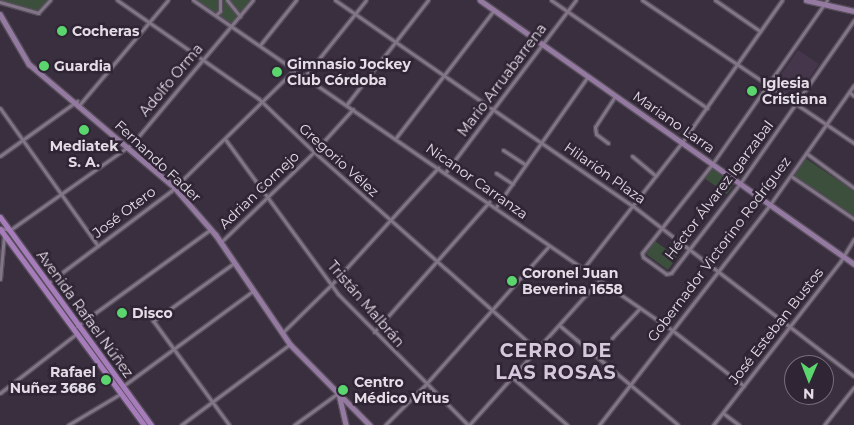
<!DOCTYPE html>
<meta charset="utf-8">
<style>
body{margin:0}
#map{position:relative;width:854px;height:425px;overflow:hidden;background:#392f3f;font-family:Montserrat,sans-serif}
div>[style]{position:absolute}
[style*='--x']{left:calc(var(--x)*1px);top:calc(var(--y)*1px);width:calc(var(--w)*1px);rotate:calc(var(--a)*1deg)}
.built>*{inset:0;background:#45364c}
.green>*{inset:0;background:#3c4f3d}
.roads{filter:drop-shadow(1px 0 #574e5b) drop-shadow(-1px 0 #574e5b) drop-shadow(0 1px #574e5b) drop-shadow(0 -1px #574e5b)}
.street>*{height:3px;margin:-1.5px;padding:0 1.5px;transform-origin:1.5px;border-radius:1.5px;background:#817587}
.secondary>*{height:4.5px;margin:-2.25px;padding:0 2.25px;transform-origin:2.25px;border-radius:2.25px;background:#9479a0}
.primary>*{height:5px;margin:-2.5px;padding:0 2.5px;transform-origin:2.5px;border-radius:2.5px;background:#a67dba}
.dots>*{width:14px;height:14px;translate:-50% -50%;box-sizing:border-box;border:2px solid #2f2534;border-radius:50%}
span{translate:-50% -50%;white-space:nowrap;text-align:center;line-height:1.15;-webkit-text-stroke:5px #2f2534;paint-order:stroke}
.poi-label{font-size:14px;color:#e4dde7;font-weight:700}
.left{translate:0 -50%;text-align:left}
.right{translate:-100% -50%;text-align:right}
.street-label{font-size:14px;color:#e4dde7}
.district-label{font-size:19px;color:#d5c8dc;font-weight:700;letter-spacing:1px}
.north{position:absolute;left:784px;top:355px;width:50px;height:50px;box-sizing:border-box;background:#2f2534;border:1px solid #776f7c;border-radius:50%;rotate:181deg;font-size:14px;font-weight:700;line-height:20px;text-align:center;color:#e4dde7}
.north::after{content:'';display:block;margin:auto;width:18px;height:22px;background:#5bd56d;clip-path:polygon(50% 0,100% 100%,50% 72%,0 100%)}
</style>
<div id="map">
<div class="built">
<div style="clip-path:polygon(798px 50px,819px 64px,794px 100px,773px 86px)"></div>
</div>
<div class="green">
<div style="clip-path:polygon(0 0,48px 0,37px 12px)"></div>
<div style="clip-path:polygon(193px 0,253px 0,233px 26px)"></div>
<div style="clip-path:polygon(805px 158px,854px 191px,854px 216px,793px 176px)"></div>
<div style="clip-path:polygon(713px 166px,736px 182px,727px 194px,704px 178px)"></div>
<div style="clip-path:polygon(655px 241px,677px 257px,668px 270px,646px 254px)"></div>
</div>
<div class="roads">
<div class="street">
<div style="--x:117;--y:0;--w:173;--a:34.9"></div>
<div style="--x:259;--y:99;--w:76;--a:43.9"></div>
<div style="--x:314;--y:152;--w:298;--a:41.6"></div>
<div style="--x:193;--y:0;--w:582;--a:34.56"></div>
<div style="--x:672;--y:330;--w:91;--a:37.9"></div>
<div style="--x:227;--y:0;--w:21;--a:51"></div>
<div style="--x:335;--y:0;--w:362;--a:34.7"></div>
<div style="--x:633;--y:206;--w:279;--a:37.6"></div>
<div style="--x:551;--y:0;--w:190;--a:34.7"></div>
<div style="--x:642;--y:0;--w:256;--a:34"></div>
<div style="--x:715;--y:0;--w:55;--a:34.6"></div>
<div style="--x:827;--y:0;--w:199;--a:125"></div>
<div style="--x:713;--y:163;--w:115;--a:128.3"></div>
<div style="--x:642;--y:253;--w:4;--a:76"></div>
<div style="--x:643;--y:257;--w:29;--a:36"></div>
<div style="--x:666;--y:274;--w:5;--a:-11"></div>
<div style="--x:671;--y:273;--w:115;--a:-52.4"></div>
<div style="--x:741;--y:182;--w:198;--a:-55.1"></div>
<div style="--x:0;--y:2;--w:40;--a:16"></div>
<div style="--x:38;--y:13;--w:18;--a:-47"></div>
<div style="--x:216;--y:15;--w:6;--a:-45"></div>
<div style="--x:220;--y:11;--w:11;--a:-90"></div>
<div style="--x:260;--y:45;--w:58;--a:-51.3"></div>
<div style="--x:305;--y:76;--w:97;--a:-51.2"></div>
<div style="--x:849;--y:92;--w:6;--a:39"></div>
<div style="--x:80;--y:104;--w:136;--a:-49.8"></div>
<div style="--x:347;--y:104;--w:132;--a:-52.1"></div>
<div style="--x:0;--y:108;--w:169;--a:54.6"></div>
<div style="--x:225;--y:139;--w:192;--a:53.9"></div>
<div style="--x:338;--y:294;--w:185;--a:45.2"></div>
<div style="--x:395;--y:139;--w:163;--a:-52.5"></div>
<div style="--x:608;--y:143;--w:15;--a:-143"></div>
<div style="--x:596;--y:134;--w:7;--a:-98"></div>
<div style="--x:595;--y:127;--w:37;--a:-57"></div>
<div style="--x:503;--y:150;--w:27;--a:33"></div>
<div style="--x:806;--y:153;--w:59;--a:36.1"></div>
<div style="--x:0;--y:156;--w:95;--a:-35.5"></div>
<div style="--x:632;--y:156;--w:31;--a:40"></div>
<div style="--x:445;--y:173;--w:217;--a:-52.9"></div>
<div style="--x:496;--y:173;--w:20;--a:33"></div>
<div style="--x:791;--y:176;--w:76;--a:34.3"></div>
<div style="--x:496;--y:207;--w:160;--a:-54.9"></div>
<div style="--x:0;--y:228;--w:10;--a:11"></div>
<div style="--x:10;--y:230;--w:149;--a:-35.2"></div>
<div style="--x:132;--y:144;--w:188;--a:-50"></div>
<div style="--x:221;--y:242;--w:129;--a:-44.1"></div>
<div style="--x:314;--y:152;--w:58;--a:-47.8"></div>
<div style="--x:583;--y:269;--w:162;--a:-52"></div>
<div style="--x:683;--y:141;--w:172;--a:-54.9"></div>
<div style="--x:0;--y:279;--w:43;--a:-84.7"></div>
<div style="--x:48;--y:283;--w:154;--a:-36.8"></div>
<div style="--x:171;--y:191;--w:174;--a:-44.5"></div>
<div style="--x:146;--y:311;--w:141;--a:53.9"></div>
<div style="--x:153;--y:321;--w:100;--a:-35.6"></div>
<div style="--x:559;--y:325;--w:155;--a:40"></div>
<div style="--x:77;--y:326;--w:165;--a:-35.9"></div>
<div style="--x:374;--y:332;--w:174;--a:-48.5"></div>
<div style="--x:282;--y:333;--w:69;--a:-44.4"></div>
<div style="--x:331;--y:285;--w:159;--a:-47.6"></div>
<div style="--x:612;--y:338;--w:41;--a:-47"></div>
<div style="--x:513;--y:378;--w:72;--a:41"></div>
<div style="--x:123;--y:386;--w:161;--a:-36.2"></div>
<div style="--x:0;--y:393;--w:96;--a:-37.8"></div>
<div style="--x:723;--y:413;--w:20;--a:37"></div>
<div style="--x:68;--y:425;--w:61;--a:-30.8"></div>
<div style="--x:181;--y:425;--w:136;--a:-36.6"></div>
<div style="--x:294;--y:425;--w:54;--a:-36"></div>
<div style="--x:385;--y:425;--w:57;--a:-45"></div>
<div style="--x:425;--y:385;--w:186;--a:-48.3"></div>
<div style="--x:469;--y:425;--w:195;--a:-48.1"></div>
<div style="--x:599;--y:425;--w:281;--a:-52.2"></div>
<div style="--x:771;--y:203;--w:144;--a:-54.9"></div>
<div style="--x:713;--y:425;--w:207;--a:-52.1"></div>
<div style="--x:840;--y:262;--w:27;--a:-59"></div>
<div style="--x:824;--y:425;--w:48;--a:-51.7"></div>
</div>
<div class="secondary">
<div style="--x:480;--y:0;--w:458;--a:35.2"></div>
<div style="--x:806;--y:0;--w:49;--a:12.9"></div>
<div style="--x:0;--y:14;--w:58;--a:59.9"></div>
<div style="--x:29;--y:64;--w:192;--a:40.3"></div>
<div style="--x:175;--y:188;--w:62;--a:48.9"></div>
<div style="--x:216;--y:235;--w:132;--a:55.8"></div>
<div style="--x:290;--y:344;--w:114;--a:45.4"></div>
<div style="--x:339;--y:394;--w:32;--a:77"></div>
</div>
<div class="primary">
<div style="--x:0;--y:217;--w:257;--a:54"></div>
<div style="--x:0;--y:229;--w:243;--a:53.7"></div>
</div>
</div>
<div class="dots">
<div style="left:62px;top:31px;background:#5bd56d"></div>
<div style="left:44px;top:66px;background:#5bd56d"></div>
<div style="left:277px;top:72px;background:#5bd56d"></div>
<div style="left:752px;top:91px;background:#5bd56d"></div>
<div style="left:84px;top:130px;background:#5bd56d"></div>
<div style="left:512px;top:281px;background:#5bd56d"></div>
<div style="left:122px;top:313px;background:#5bd56d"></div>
<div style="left:106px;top:380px;background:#5bd56d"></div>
<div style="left:343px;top:390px;background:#5bd56d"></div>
</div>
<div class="poi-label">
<span class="left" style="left:72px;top:31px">Cocheras</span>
<span class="left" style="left:287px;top:72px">Gimnasio Jockey<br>Club Córdoba</span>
<span class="left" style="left:54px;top:66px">Guardia</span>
<span class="left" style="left:762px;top:91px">Iglesia<br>Cristiana</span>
<span style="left:84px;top:154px">Mediatek<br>S. A.</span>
<span class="left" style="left:522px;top:281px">Coronel Juan<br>Beverina 1658</span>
<span class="left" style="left:132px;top:313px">Disco</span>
<span class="right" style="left:96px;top:380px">Rafael<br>Nuñez 3686</span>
<span class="left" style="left:354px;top:390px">Centro<br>Médico Vitus</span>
</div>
<div class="street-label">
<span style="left:171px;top:80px;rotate:-50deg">Adolfo Orma</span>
<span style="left:502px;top:80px;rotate:-53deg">Mario Arruabarrena</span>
<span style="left:674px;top:122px;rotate:35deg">Mariano Larra</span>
<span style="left:339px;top:160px;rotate:42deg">Gregorio Vélez</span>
<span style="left:158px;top:161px;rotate:43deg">Fernando Fader</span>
<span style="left:605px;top:173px;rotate:35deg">Hilarión Plaza</span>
<span style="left:477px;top:181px;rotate:35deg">Nicanor Carranza</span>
<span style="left:259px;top:190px;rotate:-44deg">Adrian Cornejo</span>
<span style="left:719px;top:190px;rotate:-53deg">Héctor Álvarez Igarzabal</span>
<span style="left:124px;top:212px;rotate:-37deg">José Otero</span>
<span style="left:719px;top:249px;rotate:-53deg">Gobernador Victorino Rodríguez</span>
<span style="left:366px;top:304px;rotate:49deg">Tristán Malbrán</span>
<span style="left:85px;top:314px;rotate:54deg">Avenida Rafael Núñez</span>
<span style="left:776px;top:326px;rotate:-52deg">José Esteban Bustos</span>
</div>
<div class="district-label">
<span style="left:556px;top:362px">CERRO DE<br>LAS ROSAS</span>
</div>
<div class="north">N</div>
</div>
